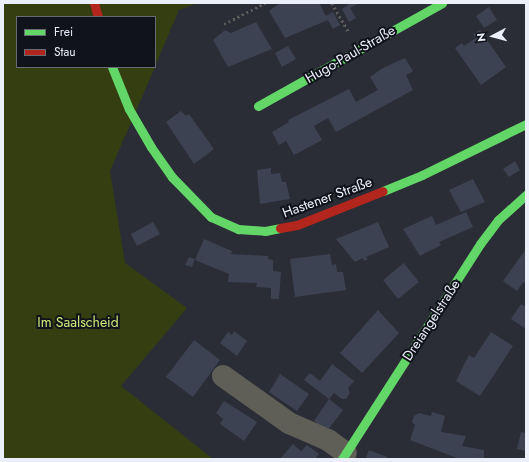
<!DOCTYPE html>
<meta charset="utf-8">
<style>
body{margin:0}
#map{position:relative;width:529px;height:462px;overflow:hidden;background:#2a2d36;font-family:Jost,sans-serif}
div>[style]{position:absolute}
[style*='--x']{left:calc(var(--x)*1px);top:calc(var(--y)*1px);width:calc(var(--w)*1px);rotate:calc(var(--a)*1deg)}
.green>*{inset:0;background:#353e10}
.building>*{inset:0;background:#3d4252}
.path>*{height:2.5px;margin-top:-1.25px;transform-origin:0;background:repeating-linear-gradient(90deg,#5e5d5b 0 2px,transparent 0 5px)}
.street>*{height:22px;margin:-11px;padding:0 11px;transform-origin:11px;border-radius:11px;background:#605f57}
.fast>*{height:9px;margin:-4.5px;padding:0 4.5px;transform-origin:4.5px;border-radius:4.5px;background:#63d668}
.jam>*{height:9px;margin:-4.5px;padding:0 4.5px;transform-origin:4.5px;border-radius:4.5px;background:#b3261e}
span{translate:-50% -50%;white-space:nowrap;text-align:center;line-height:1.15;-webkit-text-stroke:4px #11131b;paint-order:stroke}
.street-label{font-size:14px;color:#ebeffa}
.park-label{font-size:14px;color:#d0e979}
.frame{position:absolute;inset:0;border:4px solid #ebeffa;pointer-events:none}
.legend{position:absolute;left:16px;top:16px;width:140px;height:52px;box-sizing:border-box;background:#11131b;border:1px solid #686b74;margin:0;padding:5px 7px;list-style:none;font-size:12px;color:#ebeffa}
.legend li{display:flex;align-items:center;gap:8px;height:20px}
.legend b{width:20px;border:1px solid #686b74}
.north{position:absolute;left:473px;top:16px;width:40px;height:40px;-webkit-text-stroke:3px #11131b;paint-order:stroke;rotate:264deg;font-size:11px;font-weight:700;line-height:16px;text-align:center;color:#ebeffa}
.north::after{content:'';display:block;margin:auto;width:14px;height:18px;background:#ebeffa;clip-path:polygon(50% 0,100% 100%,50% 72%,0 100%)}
</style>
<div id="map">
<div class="green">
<div style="clip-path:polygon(3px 3px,198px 3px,179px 10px,155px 66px,155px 17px,17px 17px,17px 67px,155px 67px,110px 171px,125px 263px,187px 308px,121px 386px,213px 459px,3px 459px)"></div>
</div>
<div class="building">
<div style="clip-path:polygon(280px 3px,319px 3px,326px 16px,333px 12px,340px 25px,333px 29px,328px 20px,285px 38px,269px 11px)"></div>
<div style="clip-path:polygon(347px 3px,360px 3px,350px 8px,356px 18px,349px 22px,342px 9px,348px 5px)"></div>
<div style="clip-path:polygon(489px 7px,497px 20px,484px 28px,476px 16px)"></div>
<div style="clip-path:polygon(256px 22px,272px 49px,228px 67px,213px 40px,225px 30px,231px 33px)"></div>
<div style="clip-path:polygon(480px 30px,506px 67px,481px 85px,455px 48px,462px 43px,464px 46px,476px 38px,473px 34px)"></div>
<div style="clip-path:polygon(288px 46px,296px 59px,282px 67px,275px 53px)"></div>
<div style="clip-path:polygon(405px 58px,413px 71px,406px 75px,413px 90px,336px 132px,328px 118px,314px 126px,322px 140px,294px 155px,286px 141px,279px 145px,272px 132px,289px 122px,288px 120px,349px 89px,356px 102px,378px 90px,370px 77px,383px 68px)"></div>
<div style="clip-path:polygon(181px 111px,186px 116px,189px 114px,214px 149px,194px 164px,166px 122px)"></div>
<div style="clip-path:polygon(515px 161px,520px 170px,509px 177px,503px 169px)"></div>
<div style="clip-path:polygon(271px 168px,271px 174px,280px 173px,282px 182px,286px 182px,290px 199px,260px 204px,257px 170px)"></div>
<div style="clip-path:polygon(473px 179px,485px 202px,461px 212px,449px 190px)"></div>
<div style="clip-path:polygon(466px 212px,473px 227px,439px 242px,441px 245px,420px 256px,403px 229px,432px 216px,436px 225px)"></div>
<div style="clip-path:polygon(153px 222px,160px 234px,137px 246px,131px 234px)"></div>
<div style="clip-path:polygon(378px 222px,389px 247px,366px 257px,368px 259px,364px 261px,363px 258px,355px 262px,336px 239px)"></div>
<div style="clip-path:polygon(204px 239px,232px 251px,231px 254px,268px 256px,268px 259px,273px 260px,273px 271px,281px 272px,279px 299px,271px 299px,271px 288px,256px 287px,257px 283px,228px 282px,229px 274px,195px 260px)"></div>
<div style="clip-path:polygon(526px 249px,526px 284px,523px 282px,517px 291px,503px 281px)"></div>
<div style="clip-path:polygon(330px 254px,332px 265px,336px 264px,337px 272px,343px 272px,346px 290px,295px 297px,290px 259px)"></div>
<div style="clip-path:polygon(189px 257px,195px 259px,192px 267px,185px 265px)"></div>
<div style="clip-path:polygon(404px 263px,419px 282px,398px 299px,383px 280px)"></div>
<div style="clip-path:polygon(521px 304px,526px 307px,526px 329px,511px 319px)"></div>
<div style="clip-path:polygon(378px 310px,399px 333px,362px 373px,340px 353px)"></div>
<div style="clip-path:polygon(234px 331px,247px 341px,237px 356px,220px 343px,228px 332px,232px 335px)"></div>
<div style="clip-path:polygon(491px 332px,513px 346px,480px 396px,456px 381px,469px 355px,474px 358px)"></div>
<div style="clip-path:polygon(194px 340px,220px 360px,193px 397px,166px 377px)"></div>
<div style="clip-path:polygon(332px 364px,354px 381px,348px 388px,350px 393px,346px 399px,342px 399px,334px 393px,329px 399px,304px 380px,310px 373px,320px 381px)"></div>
<div style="clip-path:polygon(280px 374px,309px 394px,297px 411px,269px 392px)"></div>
<div style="clip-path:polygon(329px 399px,343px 410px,327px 431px,314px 421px)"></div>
<div style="clip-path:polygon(224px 401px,257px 422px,244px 441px,220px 424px,223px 419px,216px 413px)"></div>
<div style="clip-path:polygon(432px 412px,445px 416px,441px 432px,466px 436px,462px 446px,484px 450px,484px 459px,459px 459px,410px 440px,415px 425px,412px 422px,414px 416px,419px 413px,431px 416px)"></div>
<div style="clip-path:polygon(521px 432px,526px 433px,526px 451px,517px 449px)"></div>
<div style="clip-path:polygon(293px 444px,301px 451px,307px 445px,319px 454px,315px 459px,280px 459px)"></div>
<div style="clip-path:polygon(369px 450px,387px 457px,387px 459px,366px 458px)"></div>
</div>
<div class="path">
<div style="--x:332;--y:3;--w:34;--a:60"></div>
<div style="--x:224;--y:24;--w:46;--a:-27.1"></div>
</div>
<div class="street">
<div style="--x:223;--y:376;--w:81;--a:35.5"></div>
<div style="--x:289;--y:423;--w:43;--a:23.6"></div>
<div style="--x:328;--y:440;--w:22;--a:36"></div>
</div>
<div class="fast">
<div style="--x:112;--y:67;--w:45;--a:68"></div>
<div style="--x:129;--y:109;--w:44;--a:59.9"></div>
<div style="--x:151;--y:147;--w:37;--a:55"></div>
<div style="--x:172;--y:177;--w:56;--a:45.7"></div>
<div style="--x:211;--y:217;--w:30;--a:24"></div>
<div style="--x:238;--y:229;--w:27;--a:4"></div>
<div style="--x:265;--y:231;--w:15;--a:-11"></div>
<div style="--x:258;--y:106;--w:211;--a:-29.2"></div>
<div style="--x:383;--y:191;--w:42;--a:-22.3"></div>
<div style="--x:422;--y:175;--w:116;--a:-26.1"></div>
<div style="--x:342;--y:459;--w:255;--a:-57.3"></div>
<div style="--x:480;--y:244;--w:30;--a:-53"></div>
<div style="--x:498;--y:220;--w:38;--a:-42"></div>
</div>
<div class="jam">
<div style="--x:94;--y:3;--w:15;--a:74"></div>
<div style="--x:280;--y:228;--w:17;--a:-10"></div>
<div style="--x:297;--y:225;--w:92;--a:-21.6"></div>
</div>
<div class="street-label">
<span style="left:350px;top:54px;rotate:-30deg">Hugo-Paul-Straße</span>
<span style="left:327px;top:197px;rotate:-20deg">Hastener Straße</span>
<span style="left:431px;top:320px;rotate:-57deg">Dreiangelstraße</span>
</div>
<div class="park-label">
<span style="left:78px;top:322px">Im Saalscheid</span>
</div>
<div class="frame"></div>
<ul class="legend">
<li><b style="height:5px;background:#63d668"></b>Frei</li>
<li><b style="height:5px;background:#b3261e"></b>Stau</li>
</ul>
<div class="north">N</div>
</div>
